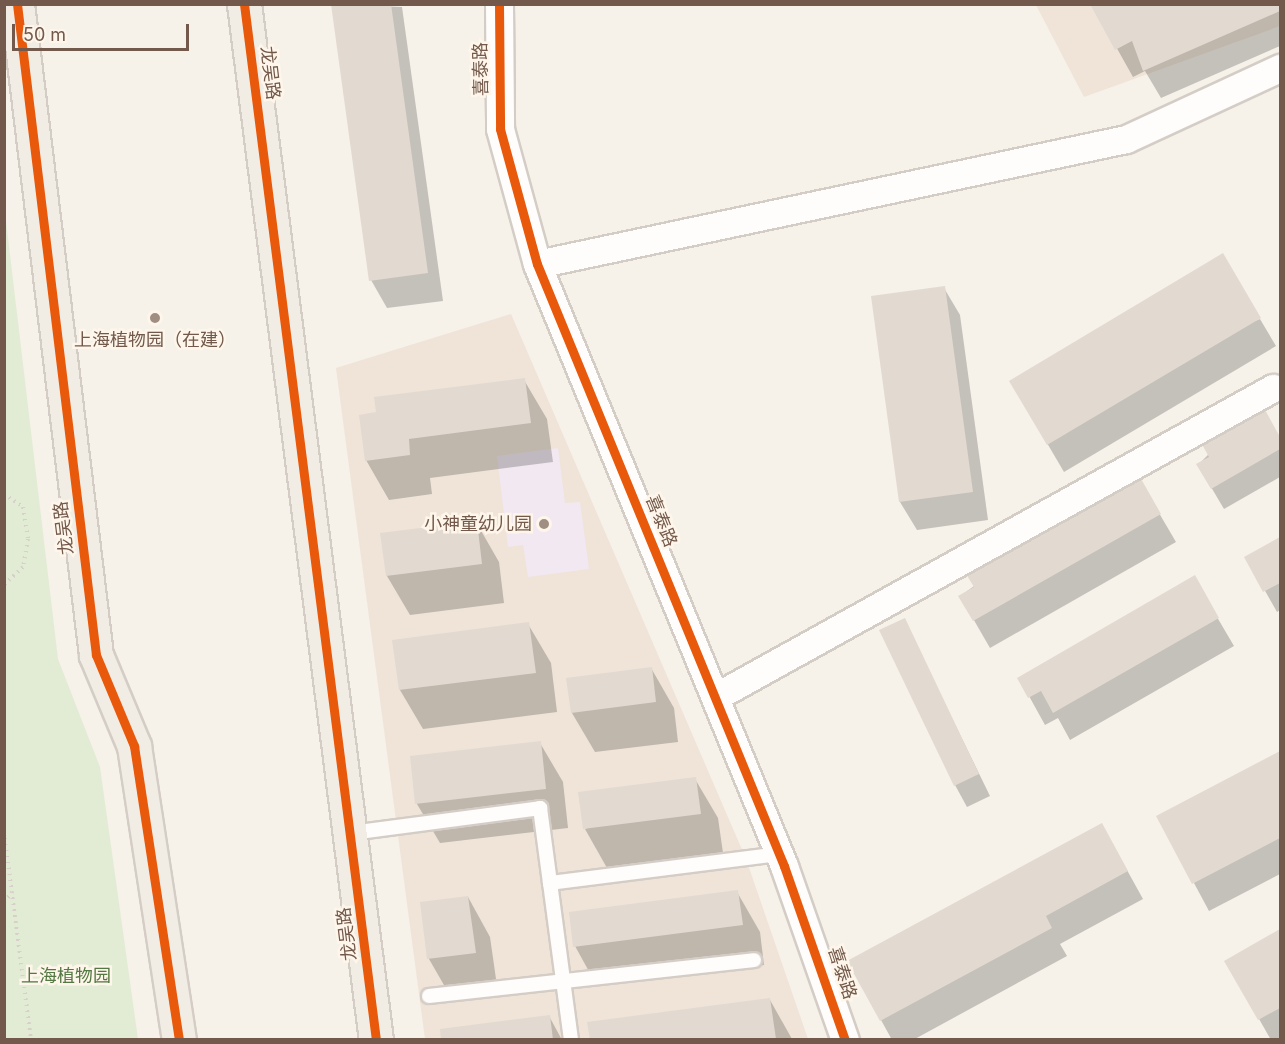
<!DOCTYPE html>
<meta charset="utf-8">
<style>
body{margin:0}
#map{position:relative;width:1285px;height:1044px;overflow:hidden;background:#f6f1e9;font-family:Inter,"Noto Sans SC",sans-serif}
div>[style]{position:absolute}
[style*='--x']{left:calc(var(--x)*1px);top:calc(var(--y)*1px);width:calc(var(--w)*1px);rotate:calc(var(--a)*1deg)}
.residential>*{inset:0;background:#efe4d7}
.education>*{inset:0;background:#f2e8f1}
.green>*{inset:0;background:#e2ecd4}
.shadow>*{inset:0;background:#0003}
.building>*{inset:0;background:#e2d9d1}
.path>*{height:4px;margin-top:-2px;transform-origin:0;background:repeating-linear-gradient(90deg,#d7d0ca 0 1.5px,transparent 0 6px)}
.roads{filter:drop-shadow(2px 0 #d4cdc6) drop-shadow(-2px 0 #d4cdc6) drop-shadow(0 2px #d4cdc6) drop-shadow(0 -2px #d4cdc6)}
.service>*{height:14px;margin:-7px;padding:0 7px;transform-origin:7px;border-radius:7px;background:#fefdfc}
.minor>*{height:27px;margin:-13.5px;padding:0 13.5px;transform-origin:13.5px;border-radius:13.5px;background:#fefdfc}
.primary>*{height:33px;margin:-16.5px;padding:0 16.5px;transform-origin:16.5px;border-radius:16.5px;background:#f1ede5}
.cycleway>*{height:9px;margin:-4.5px;padding:0 4.5px;transform-origin:4.5px;border-radius:4.5px;background:#e8590c}
.dots>*{width:16px;height:16px;translate:-50% -50%;box-sizing:border-box;border:3px solid #fef6ea;border-radius:50%}
span{translate:-50% -50%;white-space:nowrap;text-align:center;line-height:1.15;-webkit-text-stroke:5px #fef6ea;paint-order:stroke}
.street-label{font-size:18px;color:#72594b}
.poi-label{font-size:18px;color:#72594b}
.right{translate:-100% -50%;text-align:right}
.park-label{font-size:18px;color:#547843}
.frame{position:absolute;inset:0;border:6px solid #72594b;pointer-events:none}
.scale{position:absolute;left:12px;top:24px;width:177px;height:27px;box-sizing:border-box;border:3px solid #72594b;border-top:0;padding-left:8px;font-size:18px;line-height:21px;white-space:nowrap;color:#72594b;-webkit-text-stroke:4px #fef6ea;paint-order:stroke}
</style>
<div id="map">
<div class="residential">
<div style="clip-path:polygon(1036px 5px,1280px 5px,1280px 26px,1084px 97px)"></div>
<div style="clip-path:polygon(511px 314px,746px 859px,808px 1039px,425px 1039px,336px 368px)"></div>
</div>
<div class="education">
<div style="clip-path:polygon(558px 448px,565px 503px,580px 502px,589px 569px,528px 577px,523px 545px,508px 547px,497px 456px)"></div>
</div>
<div class="green">
<div style="clip-path:polygon(4px 204px,58px 659px,100px 767px,138px 1039px,5px 1039px)"></div>
</div>
<div class="shadow">
<div style="clip-path:polygon(333px 4px,402px 7px,443px 301px,387px 308px,371px 280px)"></div>
<div style="clip-path:polygon(1092px 4px,1280px 4px,1280px 46px,1161px 98px,1145px 71px,1133px 77px)"></div>
<div style="clip-path:polygon(944px 288px,960px 315px,988px 520px,917px 530px,900px 502px)"></div>
<div style="clip-path:polygon(1260px 319px,1276px 346px,1064px 472px,1027px 409px)"></div>
<div style="clip-path:polygon(524px 380px,547px 419px,553px 462px,430px 478px,432px 494px,389px 500px,366px 460px)"></div>
<div style="clip-path:polygon(1259px 403px,1280px 440px,1280px 477px,1224px 509px,1198px 465px)"></div>
<div style="clip-path:polygon(1135px 472px,1176px 542px,990px 648px,960px 596px)"></div>
<div style="clip-path:polygon(476px 522px,499px 562px,504px 603px,410px 615px,387px 576px,382px 534px)"></div>
<div style="clip-path:polygon(1280px 538px,1280px 610px,1277px 612px,1246px 557px)"></div>
<div style="clip-path:polygon(1194px 578px,1234px 646px,1070px 740px,1058px 718px,1045px 725px,1019px 678px)"></div>
<div style="clip-path:polygon(904px 620px,990px 796px,967px 807px,955px 785px)"></div>
<div style="clip-path:polygon(528px 624px,551px 663px,557px 712px,423px 729px,400px 690px,394px 641px)"></div>
<div style="clip-path:polygon(651px 668px,674px 708px,678px 742px,595px 752px,572px 713px,568px 679px)"></div>
<div style="clip-path:polygon(540px 743px,563px 782px,568px 828px,440px 843px,417px 804px,411px 758px)"></div>
<div style="clip-path:polygon(1280px 752px,1280px 874px,1209px 911px,1158px 816px)"></div>
<div style="clip-path:polygon(695px 779px,718px 818px,723px 853px,607px 868px,585px 829px)"></div>
<div style="clip-path:polygon(1117px 852px,1143px 899px,1060px 944px,1067px 956px,913px 1040px,892px 1040px,881px 1020px)"></div>
<div style="clip-path:polygon(737px 892px,760px 932px,764px 965px,597px 986px,575px 946px)"></div>
<div style="clip-path:polygon(468px 897px,490px 937px,498px 993px,452px 999px,429px 959px,422px 903px)"></div>
<div style="clip-path:polygon(1280px 931px,1280px 1040px,1271px 1040px,1226px 961px)"></div>
<div style="clip-path:polygon(770px 1000px,792px 1039px,591px 1040px)"></div>
<div style="clip-path:polygon(549px 1016px,562px 1040px,443px 1040px)"></div>
</div>
<div class="building">
<div style="clip-path:polygon(331px 4px,391px 4px,428px 273px,369px 281px)"></div>
<div style="clip-path:polygon(1090px 4px,1280px 4px,1280px 11px,1143px 71px,1132px 41px,1115px 50px)"></div>
<div style="clip-path:polygon(1223px 253px,1261px 318px,1047px 445px,1009px 381px)"></div>
<div style="clip-path:polygon(945px 286px,973px 492px,899px 502px,871px 296px)"></div>
<div style="clip-path:polygon(525px 378px,531px 423px,409px 439px,410px 455px,365px 461px,359px 415px,376px 412px,374px 397px)"></div>
<div style="clip-path:polygon(1260px 401px,1280px 437px,1280px 449px,1211px 489px,1196px 464px,1209px 457px,1198px 437px)"></div>
<div style="clip-path:polygon(1136px 470px,1161px 514px,973px 621px,958px 596px,974px 587px,963px 569px)"></div>
<div style="clip-path:polygon(477px 521px,482px 564px,386px 576px,380px 533px)"></div>
<div style="clip-path:polygon(1280px 537px,1280px 583px,1263px 592px,1244px 557px)"></div>
<div style="clip-path:polygon(1195px 575px,1219px 618px,1053px 713px,1041px 691px,1028px 698px,1017px 678px)"></div>
<div style="clip-path:polygon(905px 618px,979px 774px,954px 786px,879px 630px)"></div>
<div style="clip-path:polygon(529px 622px,536px 673px,399px 690px,392px 640px)"></div>
<div style="clip-path:polygon(652px 667px,656px 702px,571px 713px,566px 678px)"></div>
<div style="clip-path:polygon(541px 741px,546px 789px,415px 804px,410px 756px)"></div>
<div style="clip-path:polygon(1280px 751px,1280px 838px,1192px 884px,1156px 816px)"></div>
<div style="clip-path:polygon(696px 777px,701px 814px,583px 829px,578px 792px)"></div>
<div style="clip-path:polygon(1102px 823px,1128px 871px,1046px 916px,1052px 928px,880px 1021px,847px 961px)"></div>
<div style="clip-path:polygon(738px 890px,743px 925px,573px 947px,569px 912px)"></div>
<div style="clip-path:polygon(468px 896px,476px 953px,427px 959px,420px 902px)"></div>
<div style="clip-path:polygon(1280px 929px,1280px 1008px,1258px 1020px,1224px 961px)"></div>
<div style="clip-path:polygon(770px 998px,776px 1039px,590px 1040px,587px 1022px)"></div>
<div style="clip-path:polygon(550px 1015px,553px 1040px,441px 1040px,440px 1029px)"></div>
</div>
<div class="path">
<div style="--x:4;--y:494;--w:23;--a:34"></div>
<div style="--x:23;--y:507;--w:32;--a:81"></div>
<div style="--x:28;--y:539;--w:28;--a:100"></div>
<div style="--x:23;--y:567;--w:26;--a:137"></div>
<div style="--x:4;--y:832;--w:210;--a:82.6"></div>
<div style="--x:4;--y:902;--w:13;--a:-51"></div>
</div>
<div class="roads">
<div class="service">
<div style="--x:351;--y:833;--w:191;--a:-7.5"></div>
<div style="--x:540;--y:808;--w:76;--a:82.4"></div>
<div style="--x:429;--y:996;--w:327;--a:-6.3"></div>
<div style="--x:571;--y:1040;--w:158;--a:-97.6"></div>
<div style="--x:550;--y:883;--w:231;--a:-7.2"></div>
</div>
<div class="minor">
<div style="--x:499;--y:4;--w:125;--a:89.5"></div>
<div style="--x:500;--y:129;--w:140;--a:74.7"></div>
<div style="--x:537;--y:264;--w:651;--a:67.69"></div>
<div style="--x:784;--y:866;--w:184;--a:70.7"></div>
<div style="--x:537;--y:264;--w:602;--a:-11.98"></div>
<div style="--x:1126;--y:139;--w:170;--a:-24.8"></div>
<div style="--x:715;--y:697;--w:638;--a:-28.98"></div>
</div>
<div class="primary">
<div style="--x:17;--y:4;--w:656;--a:83.08"></div>
<div style="--x:96;--y:655;--w:99;--a:67.3"></div>
<div style="--x:134;--y:746;--w:297;--a:81.3"></div>
<div style="--x:244;--y:4;--w:1044;--a:82.74"></div>
</div>
</div>
<div class="cycleway">
<div style="--x:17;--y:4;--w:656;--a:83.08"></div>
<div style="--x:96;--y:655;--w:99;--a:67.3"></div>
<div style="--x:134;--y:746;--w:297;--a:81.3"></div>
<div style="--x:244;--y:4;--w:1044;--a:82.74"></div>
<div style="--x:499;--y:4;--w:125;--a:89.5"></div>
<div style="--x:500;--y:129;--w:140;--a:74.7"></div>
<div style="--x:537;--y:264;--w:651;--a:67.69"></div>
<div style="--x:784;--y:866;--w:184;--a:70.7"></div>
</div>
<div class="dots">
<div style="left:155px;top:318px;background:#a08e82"></div>
<div style="left:544px;top:524px;background:#a08e82"></div>
</div>
<div class="street-label">
<span style="left:481px;top:69px;rotate:-91deg">喜泰路</span>
<span style="left:270px;top:73px;rotate:83deg">龙吴路</span>
<span style="left:661px;top:521px;rotate:68deg">喜泰路</span>
<span style="left:64px;top:528px;rotate:-97deg">龙吴路</span>
<span style="left:347px;top:934px;rotate:-97deg">龙吴路</span>
<span style="left:842px;top:973px;rotate:72deg">喜泰路</span>
</div>
<div class="poi-label">
<span style="left:155px;top:340px">上海植物园（在建）</span>
<span class="right" style="left:532px;top:524px">小神童幼儿园</span>
</div>
<div class="park-label">
<span style="left:66px;top:976px">上海植物园</span>
</div>
<div class="frame"></div>
<div class="scale">50 m</div>
</div>
